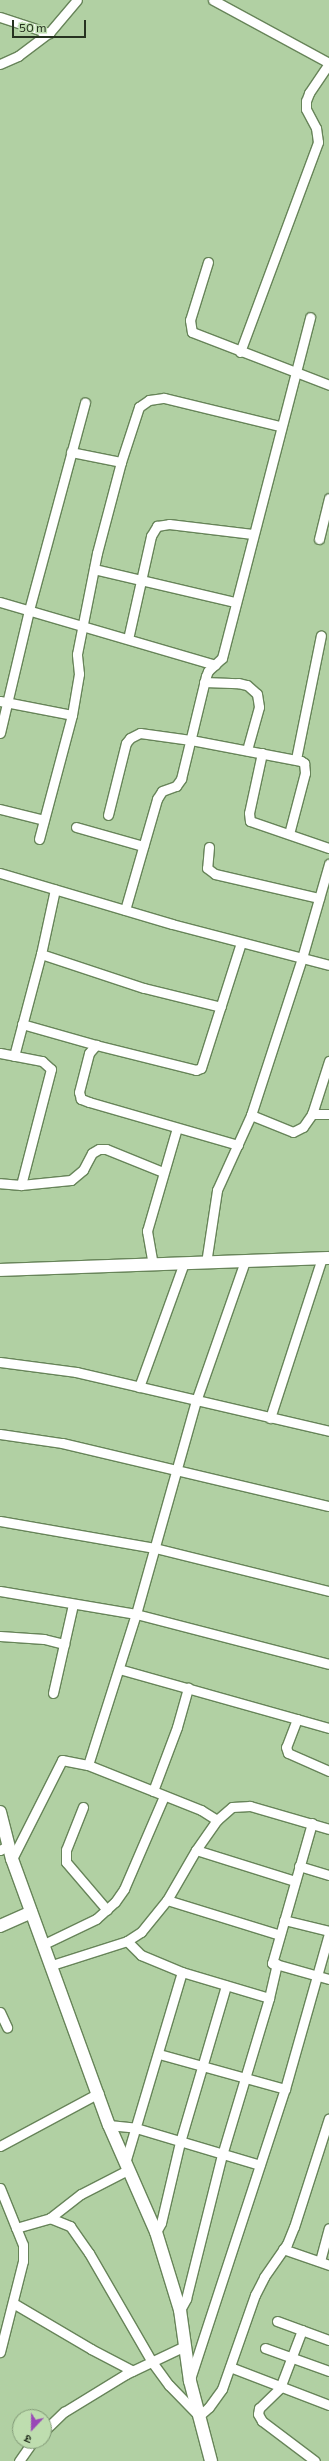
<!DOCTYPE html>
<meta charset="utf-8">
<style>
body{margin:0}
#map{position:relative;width:329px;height:2461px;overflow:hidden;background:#b1d0a3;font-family:Commissioner,"Noto Sans Devanagari",sans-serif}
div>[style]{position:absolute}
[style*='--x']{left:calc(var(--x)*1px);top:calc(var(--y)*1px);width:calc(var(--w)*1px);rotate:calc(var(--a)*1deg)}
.roads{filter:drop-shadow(1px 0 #678459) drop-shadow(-1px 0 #678459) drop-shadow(0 1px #678459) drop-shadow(0 -1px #678459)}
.minor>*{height:9px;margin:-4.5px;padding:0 4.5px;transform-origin:4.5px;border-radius:4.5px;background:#fff}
.tertiary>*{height:12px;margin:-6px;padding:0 6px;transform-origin:6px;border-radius:6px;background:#fff}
span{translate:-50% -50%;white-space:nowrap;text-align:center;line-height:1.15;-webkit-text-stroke:3px #beddaf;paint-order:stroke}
.north{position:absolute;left:12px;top:2409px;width:40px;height:40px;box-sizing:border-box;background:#beddaf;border:1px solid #819976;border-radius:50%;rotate:202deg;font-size:11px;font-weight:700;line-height:16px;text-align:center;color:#263220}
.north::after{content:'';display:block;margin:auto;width:14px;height:18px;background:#9947b7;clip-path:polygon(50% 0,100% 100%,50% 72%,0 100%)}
.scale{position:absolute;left:12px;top:20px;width:74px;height:18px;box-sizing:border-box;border:2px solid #263220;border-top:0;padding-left:5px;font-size:12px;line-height:14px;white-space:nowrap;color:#263220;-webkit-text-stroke:3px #beddaf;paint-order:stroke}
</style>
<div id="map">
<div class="roads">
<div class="minor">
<div style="--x:213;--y:0;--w:132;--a:28.5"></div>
<div style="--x:0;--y:17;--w:52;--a:18.1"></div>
<div style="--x:0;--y:64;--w:20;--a:-24"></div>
<div style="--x:18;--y:56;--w:39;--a:-37"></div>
<div style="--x:49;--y:33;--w:43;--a:-49.7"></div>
<div style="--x:208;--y:262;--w:61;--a:107.2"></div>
<div style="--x:190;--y:320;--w:12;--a:81"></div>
<div style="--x:192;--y:332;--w:147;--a:21.1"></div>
<div style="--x:240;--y:352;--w:224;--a:-69.6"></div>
<div style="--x:318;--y:142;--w:14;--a:-98"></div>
<div style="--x:316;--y:128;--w:21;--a:-118"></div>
<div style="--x:306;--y:109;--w:8;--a:-90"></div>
<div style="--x:306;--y:101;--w:9;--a:-69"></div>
<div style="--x:309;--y:93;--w:36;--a:-56"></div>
<div style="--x:71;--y:452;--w:51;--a:11.3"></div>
<div style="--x:319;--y:539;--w:42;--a:-76.3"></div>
<div style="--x:94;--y:569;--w:145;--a:13.2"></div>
<div style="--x:0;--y:602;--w:224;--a:16.3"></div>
<div style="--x:128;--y:639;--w:106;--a:-77.4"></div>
<div style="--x:151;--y:536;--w:12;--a:-59"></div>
<div style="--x:157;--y:526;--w:12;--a:-9"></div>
<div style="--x:169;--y:524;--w:84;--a:6.9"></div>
<div style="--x:204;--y:682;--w:34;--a:2"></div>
<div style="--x:238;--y:683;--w:9;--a:13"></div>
<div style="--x:247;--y:685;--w:13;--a:42"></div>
<div style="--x:257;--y:694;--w:13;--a:81"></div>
<div style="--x:259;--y:707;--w:45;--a:105.6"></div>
<div style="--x:0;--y:701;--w:73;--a:11"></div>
<div style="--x:0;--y:733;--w:126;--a:-76.7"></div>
<div style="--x:29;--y:610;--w:215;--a:-74.9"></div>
<div style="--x:262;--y:753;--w:61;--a:102.2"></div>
<div style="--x:249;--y:813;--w:8;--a:83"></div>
<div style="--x:250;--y:821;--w:83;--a:18.9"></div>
<div style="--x:296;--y:759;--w:126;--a:-78.6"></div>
<div style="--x:0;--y:809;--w:45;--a:14"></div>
<div style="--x:108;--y:815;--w:74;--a:-76"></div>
<div style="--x:126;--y:743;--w:6;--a:-51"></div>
<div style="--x:130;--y:738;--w:11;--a:-27"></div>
<div style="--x:140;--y:733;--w:51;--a:7.8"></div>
<div style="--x:191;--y:740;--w:112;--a:10.8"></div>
<div style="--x:301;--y:761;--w:4;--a:34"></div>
<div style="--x:304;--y:763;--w:10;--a:84"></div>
<div style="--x:305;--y:773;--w:63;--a:104.7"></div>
<div style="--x:76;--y:827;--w:70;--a:15.8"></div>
<div style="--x:39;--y:839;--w:128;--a:-75.1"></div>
<div style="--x:72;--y:715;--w:42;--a:-80.3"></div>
<div style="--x:79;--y:674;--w:20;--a:-96"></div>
<div style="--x:77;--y:654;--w:103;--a:-78.8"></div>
<div style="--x:97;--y:553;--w:94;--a:-75.2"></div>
<div style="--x:121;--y:462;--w:58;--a:-71.9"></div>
<div style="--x:139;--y:407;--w:12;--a:-35"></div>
<div style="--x:149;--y:400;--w:15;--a:-8"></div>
<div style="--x:164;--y:398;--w:119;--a:13.6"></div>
<div style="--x:209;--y:847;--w:21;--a:95"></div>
<div style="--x:207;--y:868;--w:10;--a:37"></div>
<div style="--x:215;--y:874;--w:107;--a:13"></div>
<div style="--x:0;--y:873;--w:179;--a:16.5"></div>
<div style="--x:172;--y:924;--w:162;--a:14.6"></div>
<div style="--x:125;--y:910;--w:116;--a:-73.9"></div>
<div style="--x:157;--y:799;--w:9;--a:-58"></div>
<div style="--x:162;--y:791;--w:15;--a:-20"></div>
<div style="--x:176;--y:786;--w:9;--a:-54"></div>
<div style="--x:181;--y:779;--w:106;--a:-76.4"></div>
<div style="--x:206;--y:676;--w:5;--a:-68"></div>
<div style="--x:208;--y:671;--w:19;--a:-43"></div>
<div style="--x:222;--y:658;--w:352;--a:-75.5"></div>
<div style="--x:41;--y:954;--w:108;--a:18.3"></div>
<div style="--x:144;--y:988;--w:79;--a:13.9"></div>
<div style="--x:22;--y:1024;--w:77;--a:15.8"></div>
<div style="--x:0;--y:1053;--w:43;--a:10.8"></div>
<div style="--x:42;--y:1061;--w:12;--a:42"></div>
<div style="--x:51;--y:1069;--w:120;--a:104.5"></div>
<div style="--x:21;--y:1185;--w:21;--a:-175"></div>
<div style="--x:14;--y:1056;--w:106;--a:-75.2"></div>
<div style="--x:41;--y:954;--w:66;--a:-77.8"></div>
<div style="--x:312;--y:1114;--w:56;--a:-72.2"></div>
<div style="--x:251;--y:1115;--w:45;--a:22"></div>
<div style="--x:293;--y:1132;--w:11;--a:-27"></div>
<div style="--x:303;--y:1127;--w:16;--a:-55"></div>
<div style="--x:312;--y:1114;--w:17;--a:0"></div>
<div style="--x:238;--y:1145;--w:155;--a:-163.9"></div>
<div style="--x:89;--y:1102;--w:9;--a:-159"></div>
<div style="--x:81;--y:1099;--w:7;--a:-106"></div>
<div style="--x:79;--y:1092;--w:40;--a:-75.6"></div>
<div style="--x:89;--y:1053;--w:11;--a:-49"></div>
<div style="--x:96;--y:1045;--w:103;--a:14"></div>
<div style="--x:196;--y:1070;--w:5;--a:-22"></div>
<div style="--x:201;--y:1068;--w:131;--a:-72.3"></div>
<div style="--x:21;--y:1185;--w:50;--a:-5.7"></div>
<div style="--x:71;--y:1180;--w:16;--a:-40"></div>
<div style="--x:83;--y:1170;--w:19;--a:-62"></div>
<div style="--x:92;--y:1153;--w:8;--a:-30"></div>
<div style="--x:99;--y:1149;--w:7;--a:0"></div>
<div style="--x:106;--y:1149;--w:61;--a:22"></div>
<div style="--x:206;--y:1263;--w:74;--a:-81.4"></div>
<div style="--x:217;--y:1190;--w:82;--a:-65.6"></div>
<div style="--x:251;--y:1115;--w:165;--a:-72"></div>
<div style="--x:302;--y:958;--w:98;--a:-74"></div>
<div style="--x:153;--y:1265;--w:35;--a:-100"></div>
<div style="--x:147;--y:1231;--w:107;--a:-73.8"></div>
<div style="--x:0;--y:1362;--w:77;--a:7.5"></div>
<div style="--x:76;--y:1372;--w:260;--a:13.1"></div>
<div style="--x:139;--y:1387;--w:132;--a:-70.1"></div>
<div style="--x:270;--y:1418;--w:168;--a:-72"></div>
<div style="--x:0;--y:1434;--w:63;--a:8.3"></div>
<div style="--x:62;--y:1443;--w:274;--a:13.3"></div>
<div style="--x:0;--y:1521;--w:157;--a:9.9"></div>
<div style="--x:155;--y:1548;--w:179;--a:13.9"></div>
<div style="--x:0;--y:1591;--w:138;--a:9.6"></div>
<div style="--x:136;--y:1614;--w:199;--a:14.5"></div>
<div style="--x:0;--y:1636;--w:44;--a:3.9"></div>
<div style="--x:44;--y:1639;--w:21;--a:14"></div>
<div style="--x:119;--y:1669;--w:218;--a:15.7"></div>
<div style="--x:53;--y:1693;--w:91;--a:-77.3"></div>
<div style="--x:297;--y:1719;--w:30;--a:111"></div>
<div style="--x:286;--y:1747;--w:6;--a:72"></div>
<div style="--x:288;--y:1753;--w:45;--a:23.7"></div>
<div style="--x:88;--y:1765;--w:122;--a:21.7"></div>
<div style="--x:201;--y:1810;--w:19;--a:32"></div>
<div style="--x:153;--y:1791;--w:68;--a:-69.4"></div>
<div style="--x:177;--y:1727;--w:41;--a:-74.2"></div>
<div style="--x:83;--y:1807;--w:46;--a:111.6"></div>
<div style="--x:66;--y:1850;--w:12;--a:90"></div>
<div style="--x:66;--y:1862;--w:63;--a:49.5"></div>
<div style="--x:312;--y:1823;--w:146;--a:105.9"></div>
<div style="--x:272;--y:1963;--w:59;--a:15.7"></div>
<div style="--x:0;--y:1850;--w:10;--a:-29"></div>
<div style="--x:196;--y:1850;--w:104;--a:17.4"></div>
<div style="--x:12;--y:1859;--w:111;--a:-63.2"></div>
<div style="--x:62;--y:1760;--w:26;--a:11"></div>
<div style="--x:88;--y:1765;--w:158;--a:-72.4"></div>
<div style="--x:136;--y:1614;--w:221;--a:-74.3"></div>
<div style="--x:196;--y:1401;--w:148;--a:-70.7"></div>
<div style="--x:299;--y:1866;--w:31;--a:17"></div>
<div style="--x:167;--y:1900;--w:118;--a:17.2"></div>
<div style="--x:284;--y:1920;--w:46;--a:13.7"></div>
<div style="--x:127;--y:1941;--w:20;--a:45"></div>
<div style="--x:141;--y:1955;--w:44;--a:22.5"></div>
<div style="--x:182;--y:1972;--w:91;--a:16.6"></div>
<div style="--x:269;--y:1998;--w:35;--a:-77"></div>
<div style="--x:44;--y:1944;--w:58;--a:-25.7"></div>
<div style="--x:96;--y:1919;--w:25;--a:-42"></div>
<div style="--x:115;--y:1902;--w:16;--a:-55"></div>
<div style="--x:124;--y:1889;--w:101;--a:-66.7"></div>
<div style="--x:52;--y:1965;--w:79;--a:-17.7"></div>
<div style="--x:127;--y:1941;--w:17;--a:-33"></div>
<div style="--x:141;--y:1932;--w:41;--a:-50.9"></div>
<div style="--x:167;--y:1900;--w:58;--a:-59.9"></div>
<div style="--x:196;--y:1850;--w:37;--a:-55"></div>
<div style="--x:217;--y:1820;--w:20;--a:-41"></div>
<div style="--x:232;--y:1807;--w:18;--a:-3"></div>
<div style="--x:250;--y:1806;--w:82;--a:16.2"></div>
<div style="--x:0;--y:2012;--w:17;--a:65"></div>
<div style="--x:159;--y:2054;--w:131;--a:15.5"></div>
<div style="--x:109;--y:2125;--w:27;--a:6"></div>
<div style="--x:136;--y:2128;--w:129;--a:16.6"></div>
<div style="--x:0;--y:2146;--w:112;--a:-28.2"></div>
<div style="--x:125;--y:2163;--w:199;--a:-73.4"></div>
<div style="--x:0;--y:2188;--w:61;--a:68"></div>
<div style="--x:23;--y:2245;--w:16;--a:90"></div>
<div style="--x:23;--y:2261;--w:94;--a:104.2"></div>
<div style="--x:50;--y:2218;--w:39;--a:-38"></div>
<div style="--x:81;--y:2194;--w:53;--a:-27.1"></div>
<div style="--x:16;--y:2228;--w:35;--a:-16"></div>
<div style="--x:50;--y:2218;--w:22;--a:22"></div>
<div style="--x:70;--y:2226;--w:33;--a:55"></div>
<div style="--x:89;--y:2253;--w:126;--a:60"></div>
<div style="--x:152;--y:2362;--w:29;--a:54"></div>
<div style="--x:169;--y:2385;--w:43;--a:45.9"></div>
<div style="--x:199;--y:2416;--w:13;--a:-42"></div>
<div style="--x:209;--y:2407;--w:22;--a:-54"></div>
<div style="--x:222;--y:2389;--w:100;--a:-70.7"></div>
<div style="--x:255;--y:2295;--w:20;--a:-63"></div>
<div style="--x:264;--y:2277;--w:40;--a:-55.1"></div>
<div style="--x:287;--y:2244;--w:18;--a:-68"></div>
<div style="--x:294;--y:2227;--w:114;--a:-72.2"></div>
<div style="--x:156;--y:2232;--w:10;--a:-61"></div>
<div style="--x:161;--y:2223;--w:83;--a:-76.8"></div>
<div style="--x:180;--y:2142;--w:163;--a:-73.6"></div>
<div style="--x:283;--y:2249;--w:49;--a:19.2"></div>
<div style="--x:320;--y:2261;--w:34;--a:-75"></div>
<div style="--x:13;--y:2303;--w:91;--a:30.5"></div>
<div style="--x:91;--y:2349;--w:47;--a:27.6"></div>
<div style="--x:180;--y:2310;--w:13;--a:-61"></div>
<div style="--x:186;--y:2299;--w:148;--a:-76"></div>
<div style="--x:222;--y:2155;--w:164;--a:-73.3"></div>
<div style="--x:277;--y:2321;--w:55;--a:20.1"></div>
<div style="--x:302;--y:2330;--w:62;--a:110.8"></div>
<div style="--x:280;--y:2388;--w:29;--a:136"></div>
<div style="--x:259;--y:2408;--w:6;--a:99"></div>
<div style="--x:258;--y:2414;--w:8;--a:60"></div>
<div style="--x:262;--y:2421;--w:66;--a:37"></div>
<div style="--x:265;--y:2348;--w:68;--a:19.8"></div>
<div style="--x:230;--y:2367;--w:106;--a:21"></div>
<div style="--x:190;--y:2379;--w:305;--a:-71.9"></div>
<div style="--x:285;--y:2089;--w:162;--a:-74.2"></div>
<div style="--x:44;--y:2431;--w:28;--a:-44"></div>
<div style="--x:64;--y:2412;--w:73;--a:-31.5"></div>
<div style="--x:126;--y:2374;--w:65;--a:-25.4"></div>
<div style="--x:19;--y:2461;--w:24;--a:-55"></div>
</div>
<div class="tertiary">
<div style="--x:0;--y:1270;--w:329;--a:-2.1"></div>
<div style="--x:0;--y:1812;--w:49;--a:75.7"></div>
<div style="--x:12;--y:1859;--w:283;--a:70"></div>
<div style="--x:109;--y:2125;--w:117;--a:66.3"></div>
<div style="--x:156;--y:2232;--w:82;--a:72.9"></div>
<div style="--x:180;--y:2310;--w:72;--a:82"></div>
<div style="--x:190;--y:2381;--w:83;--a:75.3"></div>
<div style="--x:0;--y:1926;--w:34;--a:-24"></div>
</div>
</div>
<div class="north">उ</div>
<div class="scale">50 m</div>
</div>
